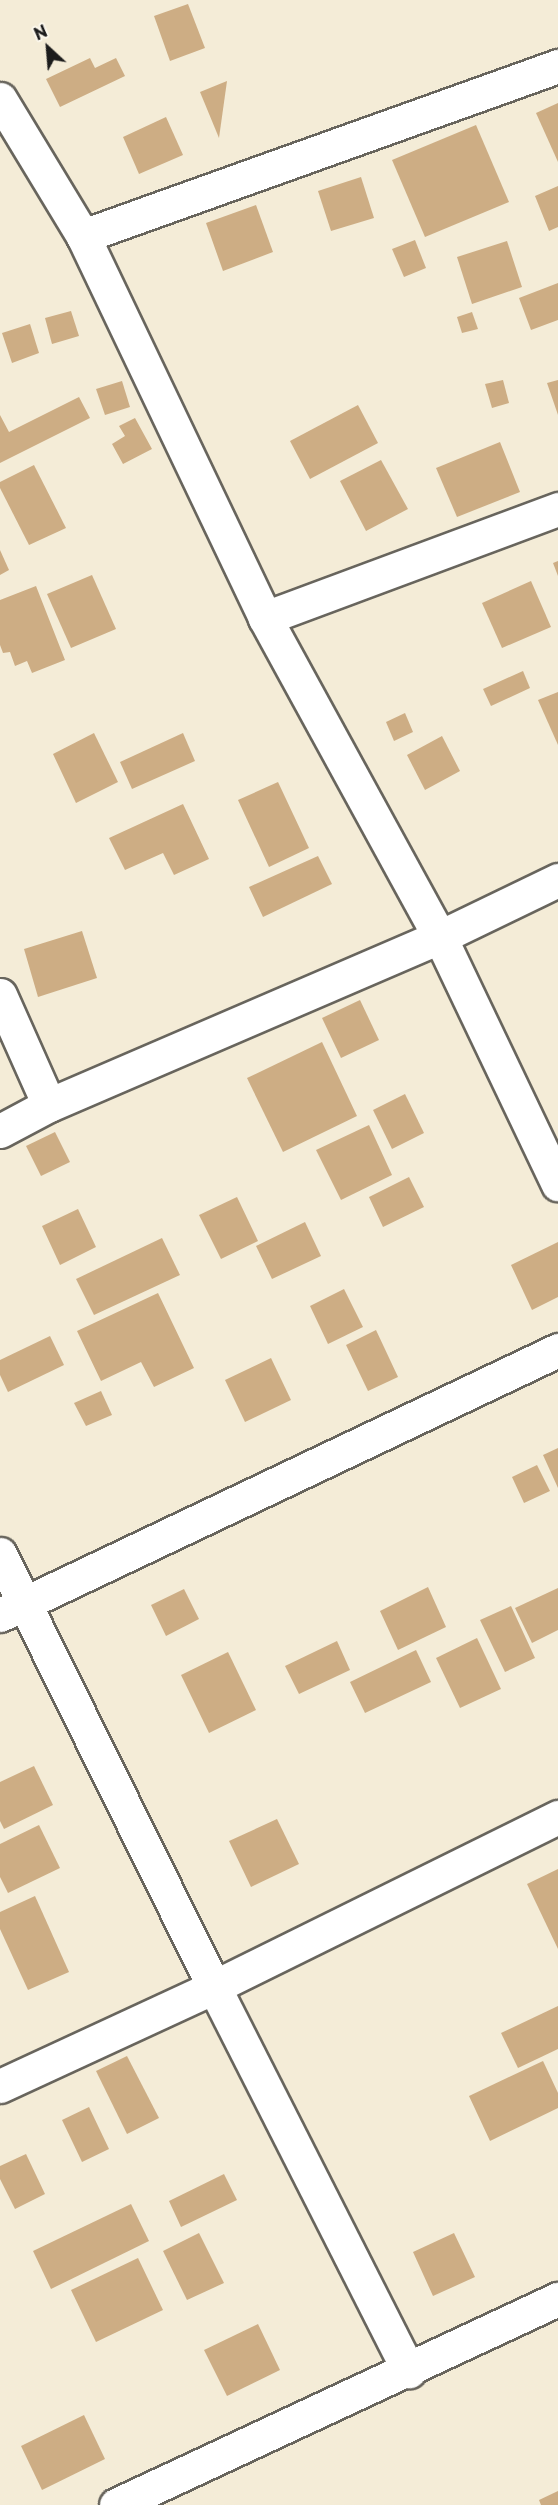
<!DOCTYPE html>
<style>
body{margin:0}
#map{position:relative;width:558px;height:2505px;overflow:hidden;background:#f4ecd7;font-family:"Playpen Sans",sans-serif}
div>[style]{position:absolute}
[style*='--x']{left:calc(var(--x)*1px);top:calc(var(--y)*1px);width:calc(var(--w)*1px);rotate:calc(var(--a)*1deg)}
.building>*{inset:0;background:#cdad84}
.roads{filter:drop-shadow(2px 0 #68655d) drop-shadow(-2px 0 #68655d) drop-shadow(0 2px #68655d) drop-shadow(0 -2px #68655d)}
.minor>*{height:33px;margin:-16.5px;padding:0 16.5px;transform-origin:16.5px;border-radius:16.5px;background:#fff}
span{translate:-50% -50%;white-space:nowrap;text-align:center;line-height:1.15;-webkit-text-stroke:6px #fbf7ec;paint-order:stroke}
.north{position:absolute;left:18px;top:18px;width:60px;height:60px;-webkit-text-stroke:4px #fbf7ec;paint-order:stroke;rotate:334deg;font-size:16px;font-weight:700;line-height:24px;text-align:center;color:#1c1c1c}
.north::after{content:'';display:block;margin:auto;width:21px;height:27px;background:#1c1c1c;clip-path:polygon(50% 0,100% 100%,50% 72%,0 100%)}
</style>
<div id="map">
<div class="building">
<div style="clip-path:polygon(188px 4px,205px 48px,170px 61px,154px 16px)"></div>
<div style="clip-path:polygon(90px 58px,95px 68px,116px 58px,125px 76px,60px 107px,46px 79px)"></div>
<div style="clip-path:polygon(227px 81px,219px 138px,200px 92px)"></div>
<div style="clip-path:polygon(558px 103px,558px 162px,536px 113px)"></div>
<div style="clip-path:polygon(166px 117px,183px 155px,139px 174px,123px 137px)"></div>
<div style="clip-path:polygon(476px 125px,509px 202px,425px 237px,392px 160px)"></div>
<div style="clip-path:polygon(361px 177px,374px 218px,331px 231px,318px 191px)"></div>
<div style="clip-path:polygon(558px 186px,558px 227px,549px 231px,535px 196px)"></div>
<div style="clip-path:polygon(256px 205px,273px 252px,223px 271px,206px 223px)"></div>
<div style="clip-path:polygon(415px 240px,426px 268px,404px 277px,392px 249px)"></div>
<div style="clip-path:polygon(507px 241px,522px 287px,472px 304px,457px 257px)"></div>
<div style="clip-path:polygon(558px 283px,558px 320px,531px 330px,519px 298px)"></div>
<div style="clip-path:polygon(71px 311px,79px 336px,52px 344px,45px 318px)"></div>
<div style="clip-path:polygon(472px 312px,478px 329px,462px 333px,457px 317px)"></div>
<div style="clip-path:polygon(30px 324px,39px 353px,12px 363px,2px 333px)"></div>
<div style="clip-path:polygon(503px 380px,509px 403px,492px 408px,485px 384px)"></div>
<div style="clip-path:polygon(558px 380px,558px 415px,547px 383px)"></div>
<div style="clip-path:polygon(122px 381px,130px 407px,105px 415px,96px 389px)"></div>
<div style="clip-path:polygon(79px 397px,90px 418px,0 463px,0 415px,9px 432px)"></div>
<div style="clip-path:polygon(358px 405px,378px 443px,310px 479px,290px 441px)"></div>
<div style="clip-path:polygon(135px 418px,152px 449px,123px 464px,112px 444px,125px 436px,119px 426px)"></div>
<div style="clip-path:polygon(500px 442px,520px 492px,457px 517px,436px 468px)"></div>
<div style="clip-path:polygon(381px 460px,408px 509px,366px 531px,340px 481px)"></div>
<div style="clip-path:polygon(34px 465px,66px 528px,29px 545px,0 488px,0 482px)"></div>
<div style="clip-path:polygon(0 550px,9px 570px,0 575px)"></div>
<div style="clip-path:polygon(558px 561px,558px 576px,553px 563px)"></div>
<div style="clip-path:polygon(92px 575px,116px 629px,71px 648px,47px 594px)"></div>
<div style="clip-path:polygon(531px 581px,551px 627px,502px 648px,482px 603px)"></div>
<div style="clip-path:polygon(36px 586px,65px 660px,32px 673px,27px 661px,15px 666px,10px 652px,3px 653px,0 645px,0 600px)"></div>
<div style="clip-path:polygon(523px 671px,530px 688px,491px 706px,483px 689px)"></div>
<div style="clip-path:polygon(558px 692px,558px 745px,538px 700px)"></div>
<div style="clip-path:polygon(405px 713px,413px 732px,394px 741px,386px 722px)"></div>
<div style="clip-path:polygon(94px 733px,118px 782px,76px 803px,53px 754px)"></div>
<div style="clip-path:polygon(183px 733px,195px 761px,132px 789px,120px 762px)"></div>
<div style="clip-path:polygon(442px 736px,460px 771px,425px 790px,407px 755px)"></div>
<div style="clip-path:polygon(278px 782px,309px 848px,269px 867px,238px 800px)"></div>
<div style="clip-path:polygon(183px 804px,209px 859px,174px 875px,163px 853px,125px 870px,109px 838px)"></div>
<div style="clip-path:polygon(318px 856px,332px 884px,263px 917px,249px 887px)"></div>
<div style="clip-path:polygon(82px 931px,97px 978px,38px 997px,24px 949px)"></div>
<div style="clip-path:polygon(360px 1000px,379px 1040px,341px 1058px,322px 1018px)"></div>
<div style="clip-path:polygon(322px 1042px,357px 1116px,283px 1152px,247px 1078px)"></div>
<div style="clip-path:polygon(405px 1094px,424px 1133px,392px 1149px,373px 1110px)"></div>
<div style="clip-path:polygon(369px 1125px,392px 1175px,341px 1200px,316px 1150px)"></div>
<div style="clip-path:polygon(55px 1132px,70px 1162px,41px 1176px,26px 1146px)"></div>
<div style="clip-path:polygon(409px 1177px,424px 1207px,383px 1227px,369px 1197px)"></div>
<div style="clip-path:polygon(237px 1197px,258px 1241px,221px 1259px,199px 1215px)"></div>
<div style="clip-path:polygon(78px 1209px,96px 1247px,60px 1265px,42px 1226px)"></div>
<div style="clip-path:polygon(305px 1222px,321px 1256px,272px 1279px,256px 1246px)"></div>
<div style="clip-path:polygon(162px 1238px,180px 1275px,94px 1315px,76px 1279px)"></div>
<div style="clip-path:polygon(558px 1242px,558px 1297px,532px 1310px,511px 1265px)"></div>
<div style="clip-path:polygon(344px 1289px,363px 1327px,328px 1344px,310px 1306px)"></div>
<div style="clip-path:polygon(158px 1293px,194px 1368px,154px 1387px,141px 1362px,101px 1381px,77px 1331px)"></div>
<div style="clip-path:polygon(376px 1330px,398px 1377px,368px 1391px,346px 1345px)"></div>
<div style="clip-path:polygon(50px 1336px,64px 1365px,8px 1392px,0 1375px,0 1360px)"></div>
<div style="clip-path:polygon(271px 1358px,291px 1400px,245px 1422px,225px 1380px)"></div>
<div style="clip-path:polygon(101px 1391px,112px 1415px,86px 1426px,74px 1403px)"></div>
<div style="clip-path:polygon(558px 1448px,558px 1488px,543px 1455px)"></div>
<div style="clip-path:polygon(537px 1465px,550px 1491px,524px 1503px,512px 1477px)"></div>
<div style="clip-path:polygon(428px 1587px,446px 1627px,398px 1650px,380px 1611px)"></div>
<div style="clip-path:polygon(558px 1588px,558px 1630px,532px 1643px,515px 1608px)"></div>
<div style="clip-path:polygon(184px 1589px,199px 1619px,166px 1636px,151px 1605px)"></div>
<div style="clip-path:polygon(511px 1606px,535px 1658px,505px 1672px,480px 1620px)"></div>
<div style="clip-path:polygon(477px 1638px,501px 1689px,460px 1708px,436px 1658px)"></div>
<div style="clip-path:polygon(337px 1641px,350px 1670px,299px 1694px,285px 1666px)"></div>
<div style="clip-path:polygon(416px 1650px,431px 1682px,365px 1713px,350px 1682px)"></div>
<div style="clip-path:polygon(228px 1652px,256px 1710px,209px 1733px,181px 1675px)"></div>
<div style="clip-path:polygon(34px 1766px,53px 1805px,4px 1829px,0 1821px,0 1782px)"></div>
<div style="clip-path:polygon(277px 1819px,299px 1864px,251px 1887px,229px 1841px)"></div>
<div style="clip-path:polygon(39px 1825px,60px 1868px,8px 1893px,0 1877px,0 1844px)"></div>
<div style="clip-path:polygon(558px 1869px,558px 1949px,527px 1884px)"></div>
<div style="clip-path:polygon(35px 1896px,69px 1972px,28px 1990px,0 1929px,0 1912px)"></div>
<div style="clip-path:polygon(558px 2006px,558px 2049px,518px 2068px,501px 2033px)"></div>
<div style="clip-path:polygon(127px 2056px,159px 2118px,127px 2134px,96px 2071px)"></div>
<div style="clip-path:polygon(543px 2061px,558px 2093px,558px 2108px,490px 2141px,469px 2096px)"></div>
<div style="clip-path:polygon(89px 2107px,109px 2149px,82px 2162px,62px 2120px)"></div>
<div style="clip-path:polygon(26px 2154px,45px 2194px,15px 2209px,0 2179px,0 2166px)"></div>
<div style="clip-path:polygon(224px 2174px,237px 2200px,181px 2227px,169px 2201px)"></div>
<div style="clip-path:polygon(131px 2204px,149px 2241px,51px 2289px,33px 2251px)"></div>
<div style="clip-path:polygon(199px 2233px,224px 2283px,187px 2300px,163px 2251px)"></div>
<div style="clip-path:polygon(454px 2233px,475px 2277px,433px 2296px,413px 2252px)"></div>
<div style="clip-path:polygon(138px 2258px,163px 2310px,96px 2342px,71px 2290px)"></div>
<div style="clip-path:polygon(258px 2324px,280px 2370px,227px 2396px,204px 2350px)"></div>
<div style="clip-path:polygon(84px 2415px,105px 2459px,42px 2490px,21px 2446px)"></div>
<div style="clip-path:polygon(558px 2491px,558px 2505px,541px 2505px,539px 2500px)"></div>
</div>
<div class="roads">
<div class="minor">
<div style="--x:0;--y:99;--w:160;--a:58.8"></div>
<div style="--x:83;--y:236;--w:423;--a:64.5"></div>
<div style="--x:265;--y:618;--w:364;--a:61.3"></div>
<div style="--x:440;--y:937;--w:274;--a:64.5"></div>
<div style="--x:83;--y:236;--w:505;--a:-19.69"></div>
<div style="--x:265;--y:618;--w:313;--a:-20.4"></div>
<div style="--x:0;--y:995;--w:120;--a:66"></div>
<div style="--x:0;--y:1131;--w:55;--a:-28"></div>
<div style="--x:49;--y:1105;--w:426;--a:-23.3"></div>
<div style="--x:440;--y:937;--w:131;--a:-25.8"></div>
<div style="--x:0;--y:1554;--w:483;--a:63.7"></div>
<div style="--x:214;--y:1987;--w:431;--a:63.1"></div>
<div style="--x:0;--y:1615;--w:618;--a:-25.4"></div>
<div style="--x:0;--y:2086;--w:236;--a:-24.8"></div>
<div style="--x:214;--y:1987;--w:384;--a:-26.3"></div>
<div style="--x:116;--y:2505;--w:488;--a:-25"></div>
</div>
</div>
<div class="north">N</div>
</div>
